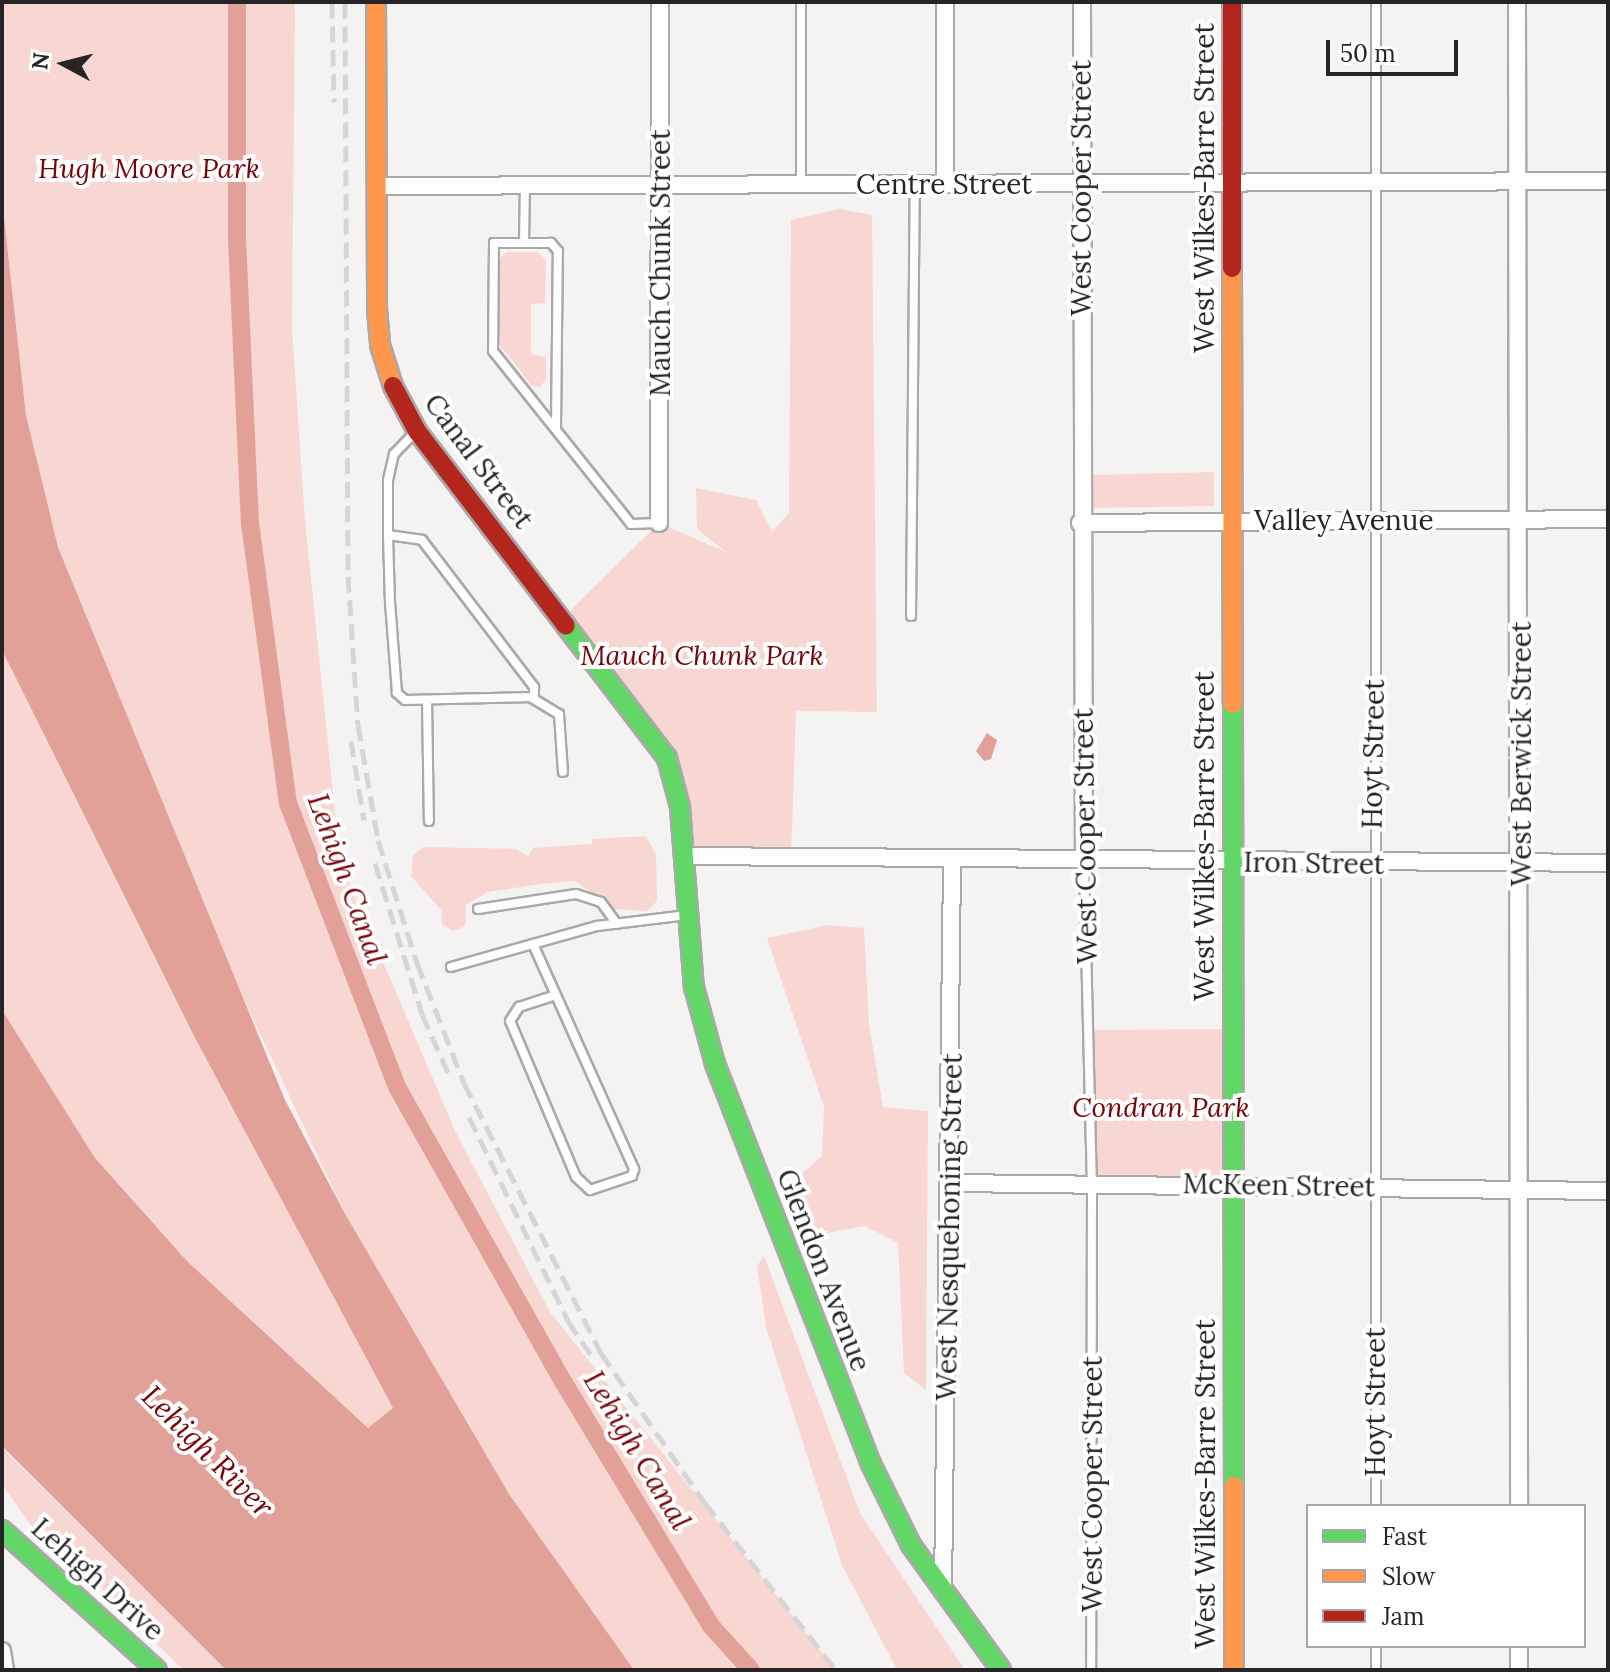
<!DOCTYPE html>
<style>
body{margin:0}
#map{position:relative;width:1610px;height:1672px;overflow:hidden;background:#f5f3f2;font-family:Lora,serif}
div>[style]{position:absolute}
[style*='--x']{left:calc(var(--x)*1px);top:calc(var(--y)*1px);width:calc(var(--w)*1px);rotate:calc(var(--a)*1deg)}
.green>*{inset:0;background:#f8d6d2}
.water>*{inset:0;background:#e1a199}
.canal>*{height:18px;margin:-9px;padding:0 9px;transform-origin:9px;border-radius:9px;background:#e1a199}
.roads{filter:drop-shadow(2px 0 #aaa8a8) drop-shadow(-2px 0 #aaa8a8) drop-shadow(0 2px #aaa8a8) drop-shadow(0 -2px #aaa8a8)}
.lane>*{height:8px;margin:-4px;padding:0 4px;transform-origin:4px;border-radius:4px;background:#fefdfd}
.street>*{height:16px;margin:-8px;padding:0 8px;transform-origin:8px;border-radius:8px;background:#fefdfd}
.fast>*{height:18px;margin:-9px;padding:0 9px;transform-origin:9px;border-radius:9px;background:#63d668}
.slow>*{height:18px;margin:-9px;padding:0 9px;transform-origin:9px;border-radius:9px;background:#ff974d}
.jam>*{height:18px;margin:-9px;padding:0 9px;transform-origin:9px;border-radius:9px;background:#b3261e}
.rail>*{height:5px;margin-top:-2.5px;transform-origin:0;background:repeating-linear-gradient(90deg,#d6d5d5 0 16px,transparent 0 24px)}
span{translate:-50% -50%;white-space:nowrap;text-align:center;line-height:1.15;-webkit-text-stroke:8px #fff;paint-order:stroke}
.park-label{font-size:28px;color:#780307;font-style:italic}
.street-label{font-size:28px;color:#262424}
.water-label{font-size:30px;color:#780408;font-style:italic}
.frame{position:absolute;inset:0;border:4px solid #262424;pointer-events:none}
.legend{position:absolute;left:1306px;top:1504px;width:280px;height:144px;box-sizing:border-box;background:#fff;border:2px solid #a8a7a7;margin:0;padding:10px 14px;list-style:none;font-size:24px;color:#262424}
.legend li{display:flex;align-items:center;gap:16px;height:40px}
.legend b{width:40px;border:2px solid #a8a7a7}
.north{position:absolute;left:24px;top:24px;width:80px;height:80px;-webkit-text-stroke:6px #fff;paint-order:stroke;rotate:277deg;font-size:22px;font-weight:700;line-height:32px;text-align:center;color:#262424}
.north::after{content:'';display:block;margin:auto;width:28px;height:36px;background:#262424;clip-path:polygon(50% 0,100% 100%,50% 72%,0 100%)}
.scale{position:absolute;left:1326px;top:40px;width:132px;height:36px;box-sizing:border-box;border:4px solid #262424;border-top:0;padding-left:10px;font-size:24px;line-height:28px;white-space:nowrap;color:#262424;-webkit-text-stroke:6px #fff;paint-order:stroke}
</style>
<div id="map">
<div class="green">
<div style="clip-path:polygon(2px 2px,295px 2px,292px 329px,305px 520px,340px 861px,456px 1133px,550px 1312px,836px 1670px,634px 1670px,611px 1646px,509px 1494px,344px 1212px,233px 976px,58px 546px,26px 415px,2px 199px)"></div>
<div style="clip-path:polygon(839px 209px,872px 215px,877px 712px,796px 711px,791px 858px,684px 856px,661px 746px,563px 618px,659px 523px,726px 552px,697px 529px,696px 488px,756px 500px,772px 532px,789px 513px,791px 220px)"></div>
<div style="clip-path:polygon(506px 252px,538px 252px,546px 261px,545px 303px,531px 304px,531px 354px,546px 357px,546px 379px,540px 387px,532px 386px,499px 344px,498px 261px)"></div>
<div style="clip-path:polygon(1214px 472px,1214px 506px,1091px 508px,1093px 475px)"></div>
<div style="clip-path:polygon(2px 650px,194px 1036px,393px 1408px,368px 1428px,187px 1261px,95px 1158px,2px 1010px)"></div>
<div style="clip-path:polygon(646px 836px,656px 855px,657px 901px,647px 911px,614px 909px,575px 881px,541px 884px,488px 892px,466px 905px,465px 926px,453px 931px,442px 924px,441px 910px,411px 876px,413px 856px,423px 847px,516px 849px,528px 856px,533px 848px,592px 844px,592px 839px)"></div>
<div style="clip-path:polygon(828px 925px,864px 928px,869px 1024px,883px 1107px,928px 1111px,926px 1390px,904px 1373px,898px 1243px,865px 1226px,822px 1234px,809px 1229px,791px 1183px,822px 1156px,824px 1107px,767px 938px)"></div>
<div style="clip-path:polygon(1232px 1029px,1233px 1184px,1092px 1183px,1088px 1030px)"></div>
<div style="clip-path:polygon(764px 1256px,860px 1513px,965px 1670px,897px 1670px,842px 1565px,766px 1327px,757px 1266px)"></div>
<div style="clip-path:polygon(2px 1446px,7px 1453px,226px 1670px,184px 1670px,36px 1532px,2px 1485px)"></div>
</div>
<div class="water">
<div style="clip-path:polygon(2px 199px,26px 415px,58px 547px,285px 1100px,344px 1212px,509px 1494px,634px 1670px,226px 1670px,2px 1446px,2px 1010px,95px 1158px,187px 1261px,368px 1428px,393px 1408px,194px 1036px,2px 650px)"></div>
<div style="clip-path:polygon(987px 733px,997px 740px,991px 759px,984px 761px,976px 751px)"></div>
</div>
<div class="canal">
<div style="--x:237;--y:2;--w:237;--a:90"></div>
<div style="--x:237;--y:239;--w:284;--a:87.4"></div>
<div style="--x:250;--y:523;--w:283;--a:82.3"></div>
<div style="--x:288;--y:803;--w:304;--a:69"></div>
<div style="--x:397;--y:1087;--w:340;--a:60.6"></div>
<div style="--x:564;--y:1383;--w:284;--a:58.8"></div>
<div style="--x:711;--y:1626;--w:59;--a:47.7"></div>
</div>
<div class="roads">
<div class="lane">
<div style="--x:801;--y:2;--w:182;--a:90"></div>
<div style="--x:524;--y:242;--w:56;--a:-89"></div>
<div style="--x:556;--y:429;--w:178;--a:-89.4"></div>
<div style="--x:558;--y:251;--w:11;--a:-131"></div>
<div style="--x:551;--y:243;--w:57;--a:180"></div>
<div style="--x:494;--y:243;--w:108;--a:90.5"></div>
<div style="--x:493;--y:351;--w:221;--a:51.4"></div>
<div style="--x:631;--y:524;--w:28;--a:-2"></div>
<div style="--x:388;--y:535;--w:34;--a:8"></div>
<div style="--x:422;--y:540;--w:185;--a:52.7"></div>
<div style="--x:534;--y:687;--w:10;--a:90"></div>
<div style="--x:534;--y:697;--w:129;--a:178.7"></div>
<div style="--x:405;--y:700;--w:11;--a:-139"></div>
<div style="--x:397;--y:693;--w:90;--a:-94.4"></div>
<div style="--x:390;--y:603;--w:68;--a:-91.7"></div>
<div style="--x:388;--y:535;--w:55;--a:-90"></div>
<div style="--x:388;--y:480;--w:27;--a:-77"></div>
<div style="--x:394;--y:454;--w:32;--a:-46"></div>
<div style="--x:911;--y:616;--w:432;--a:-89.5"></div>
<div style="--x:532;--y:698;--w:31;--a:31"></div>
<div style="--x:559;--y:714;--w:58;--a:86.1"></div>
<div style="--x:427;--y:700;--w:121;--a:89.1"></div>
<div style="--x:1084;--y:862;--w:321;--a:88.6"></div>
<div style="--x:1092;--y:1183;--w:487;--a:90.1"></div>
<div style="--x:478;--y:909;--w:99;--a:-8.7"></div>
<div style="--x:576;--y:894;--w:26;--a:18"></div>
<div style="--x:601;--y:902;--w:27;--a:54"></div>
<div style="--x:533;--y:944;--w:247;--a:65.8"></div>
<div style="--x:634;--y:1169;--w:7;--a:106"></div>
<div style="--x:632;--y:1176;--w:44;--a:161.6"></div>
<div style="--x:590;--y:1190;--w:19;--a:-137"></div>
<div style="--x:576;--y:1177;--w:169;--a:-112.9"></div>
<div style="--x:510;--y:1021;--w:17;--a:-57"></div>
<div style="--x:519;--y:1007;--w:36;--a:-18"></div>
<div style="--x:451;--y:967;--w:152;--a:-15.7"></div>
<div style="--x:597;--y:926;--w:91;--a:-7"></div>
<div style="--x:1376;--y:1506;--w:1504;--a:-90"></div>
<div style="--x:1376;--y:1646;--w:24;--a:90"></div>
</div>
<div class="street">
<div style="--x:945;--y:2;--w:182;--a:90"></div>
<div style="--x:1082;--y:2;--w:860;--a:89.87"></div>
<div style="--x:1517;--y:2;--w:1504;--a:89.92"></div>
<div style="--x:377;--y:186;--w:1231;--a:-0.23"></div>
<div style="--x:659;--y:523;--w:521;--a:-89.89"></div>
<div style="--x:1080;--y:523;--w:528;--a:-0.43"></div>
<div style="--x:684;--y:856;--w:924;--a:0.43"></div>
<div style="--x:951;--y:1183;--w:657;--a:0.7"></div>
<div style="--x:943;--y:1591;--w:730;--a:-89.29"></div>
<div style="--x:2;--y:1651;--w:19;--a:81"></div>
<div style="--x:1519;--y:1670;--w:24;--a:-90"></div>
</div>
<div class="fast">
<div style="--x:566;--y:626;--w:166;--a:52.6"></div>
<div style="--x:667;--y:758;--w:51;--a:75.1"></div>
<div style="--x:680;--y:807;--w:181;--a:85.6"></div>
<div style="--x:694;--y:987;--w:80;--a:74.7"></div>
<div style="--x:715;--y:1064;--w:429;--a:68.7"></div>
<div style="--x:871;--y:1464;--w:90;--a:63.7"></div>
<div style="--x:911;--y:1545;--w:154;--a:54.2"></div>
<div style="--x:1233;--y:704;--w:782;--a:89.93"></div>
<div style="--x:2;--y:1530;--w:209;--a:42.1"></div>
</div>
<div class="slow">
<div style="--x:376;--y:2;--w:307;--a:89.8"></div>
<div style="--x:377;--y:309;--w:36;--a:85"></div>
<div style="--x:380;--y:345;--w:43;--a:72.4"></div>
<div style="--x:1232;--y:268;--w:436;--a:89.9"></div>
<div style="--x:1234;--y:1486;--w:184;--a:90"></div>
</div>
<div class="jam">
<div style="--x:1232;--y:2;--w:266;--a:90"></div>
<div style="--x:393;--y:386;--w:51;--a:61.9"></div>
<div style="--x:417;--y:431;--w:245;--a:52.6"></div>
</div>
</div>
<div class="rail">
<div style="--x:332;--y:2;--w:100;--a:88.9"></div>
<div style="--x:345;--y:2;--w:574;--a:89.7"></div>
<div style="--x:348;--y:576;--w:149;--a:86.2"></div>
<div style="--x:358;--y:725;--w:117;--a:80.1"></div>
<div style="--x:378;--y:840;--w:129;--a:72.4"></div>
<div style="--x:417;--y:963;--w:129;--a:68.6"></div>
<div style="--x:464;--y:1083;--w:303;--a:63.1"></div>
<div style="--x:601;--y:1353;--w:183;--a:55.3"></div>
<div style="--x:705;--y:1503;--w:212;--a:51.9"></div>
<div style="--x:351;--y:741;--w:80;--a:80.7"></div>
<div style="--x:375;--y:863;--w:158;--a:72.7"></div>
<div style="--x:422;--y:1014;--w:69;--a:66"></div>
<div style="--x:469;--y:1117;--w:227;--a:64.1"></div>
<div style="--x:568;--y:1321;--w:41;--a:55.9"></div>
</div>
<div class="park-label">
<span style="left:149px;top:168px">Hugh Moore Park</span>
<span style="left:702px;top:655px">Mauch Chunk Park</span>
<span style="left:1161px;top:1107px">Condran Park</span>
</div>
<div class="street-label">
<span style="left:944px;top:184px">Centre Street</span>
<span style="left:1081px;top:188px;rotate:-90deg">West Cooper Street</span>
<span style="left:1204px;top:188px;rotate:-90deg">West Wilkes-Barre Street</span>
<span style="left:660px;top:263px;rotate:-90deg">Mauch Chunk Street</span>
<span style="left:479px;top:461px;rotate:53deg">Canal Street</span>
<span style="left:1344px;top:520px">Valley Avenue</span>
<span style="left:1373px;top:754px;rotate:-89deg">Hoyt Street</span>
<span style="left:1521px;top:754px;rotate:-90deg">West Berwick Street</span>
<span style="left:1085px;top:836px;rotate:-91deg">West Cooper Street</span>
<span style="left:1204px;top:836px;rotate:-90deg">West Wilkes-Barre Street</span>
<span style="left:1314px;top:863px;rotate:1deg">Iron Street</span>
<span style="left:1279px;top:1185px;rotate:1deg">McKeen Street</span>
<span style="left:949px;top:1227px;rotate:-89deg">West Nesquehoning Street</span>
<span style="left:824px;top:1270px;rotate:69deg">Glendon Avenue</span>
<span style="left:1375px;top:1402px;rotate:-90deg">Hoyt Street</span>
<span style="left:1092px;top:1484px;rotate:-90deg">West Cooper Street</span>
<span style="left:1205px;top:1484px;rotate:-90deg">West Wilkes-Barre Street</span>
<span style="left:98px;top:1579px;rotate:42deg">Lehigh Drive</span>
</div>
<div class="water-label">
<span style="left:348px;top:879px;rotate:70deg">Lehigh Canal</span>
<span style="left:638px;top:1450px;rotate:59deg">Lehigh Canal</span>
<span style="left:208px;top:1451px;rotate:45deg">Lehigh River</span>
</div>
<div class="frame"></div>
<ul class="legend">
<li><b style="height:10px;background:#63d668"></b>Fast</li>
<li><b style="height:10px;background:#ff974d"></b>Slow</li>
<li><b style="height:10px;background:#b3261e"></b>Jam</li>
</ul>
<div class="north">N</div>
<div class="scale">50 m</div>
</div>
